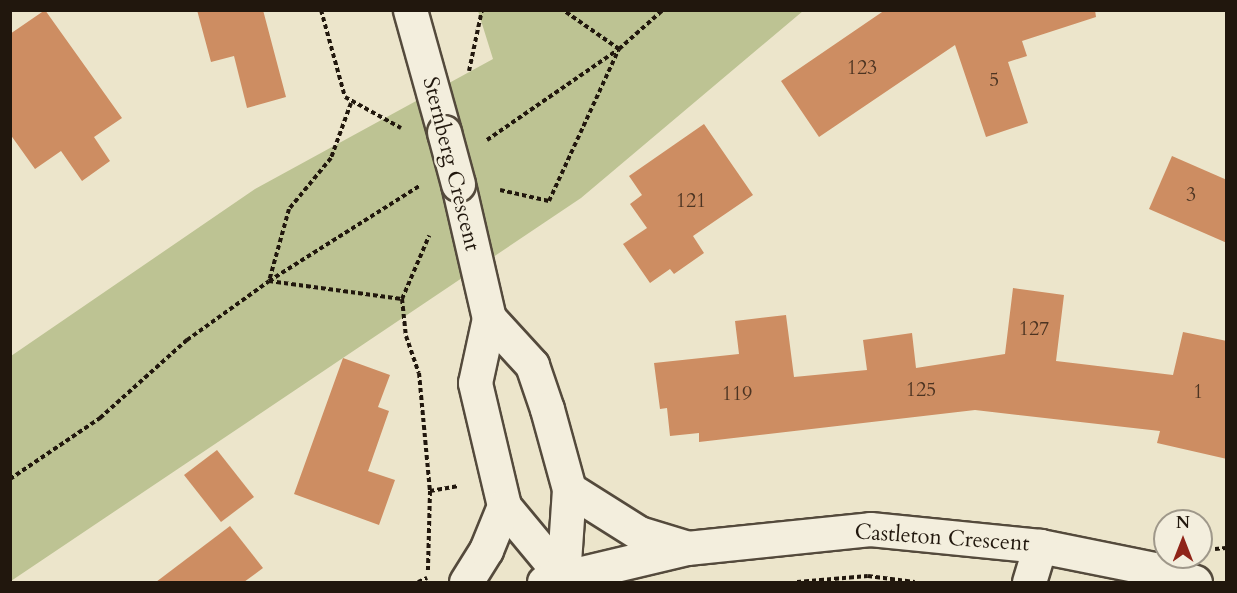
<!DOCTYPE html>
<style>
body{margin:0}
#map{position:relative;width:1237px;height:593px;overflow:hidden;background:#ece5cb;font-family:Cardo,serif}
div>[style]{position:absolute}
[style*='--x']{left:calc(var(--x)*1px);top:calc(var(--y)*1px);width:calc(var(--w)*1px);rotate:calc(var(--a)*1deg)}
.green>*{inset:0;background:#bdc393}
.building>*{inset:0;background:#cd8d62}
.path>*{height:4px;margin-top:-2px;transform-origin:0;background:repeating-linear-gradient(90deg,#21170d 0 4.5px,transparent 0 7.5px)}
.roads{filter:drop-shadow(2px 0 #544a3c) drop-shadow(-2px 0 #544a3c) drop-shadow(0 2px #544a3c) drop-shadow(0 -2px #544a3c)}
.minor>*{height:33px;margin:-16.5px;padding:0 16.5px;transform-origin:16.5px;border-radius:16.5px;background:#f3eedd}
.bridges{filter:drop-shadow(2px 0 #544a3c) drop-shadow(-2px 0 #544a3c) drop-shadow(0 2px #544a3c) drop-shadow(0 -2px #544a3c)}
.minor-bridge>*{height:33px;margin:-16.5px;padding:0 16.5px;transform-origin:16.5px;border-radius:16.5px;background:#f3eedd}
span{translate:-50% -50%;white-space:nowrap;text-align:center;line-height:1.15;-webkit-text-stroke:5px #f3eedd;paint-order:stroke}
.number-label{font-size:20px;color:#4c3422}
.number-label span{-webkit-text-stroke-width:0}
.street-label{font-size:22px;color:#21170d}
.frame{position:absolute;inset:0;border:12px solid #21170d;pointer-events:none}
.north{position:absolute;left:1153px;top:509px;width:60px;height:60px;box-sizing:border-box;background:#f3eedd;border:2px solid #9f988a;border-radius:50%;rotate:0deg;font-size:16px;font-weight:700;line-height:24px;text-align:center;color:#21170d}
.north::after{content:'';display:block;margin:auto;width:21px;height:27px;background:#8f2418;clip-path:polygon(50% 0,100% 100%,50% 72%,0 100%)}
</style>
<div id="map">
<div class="green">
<div style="clip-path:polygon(478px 11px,803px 11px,581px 198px,11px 581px,11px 356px,255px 189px,493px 59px)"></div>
</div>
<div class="building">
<div style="clip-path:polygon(45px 10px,122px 118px,94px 137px,110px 161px,82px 181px,61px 151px,35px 169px,10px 134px,10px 34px)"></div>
<div style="clip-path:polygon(197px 10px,263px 10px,286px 97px,247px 108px,234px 56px,211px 62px)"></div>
<div style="clip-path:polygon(885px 10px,1095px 10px,1096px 17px,1022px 41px,1027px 56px,1008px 62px,1028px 123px,986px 137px,955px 45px,819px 137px,781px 81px)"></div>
<div style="clip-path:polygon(704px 124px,753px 195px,693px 236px,704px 253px,674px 274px,670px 269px,650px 283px,623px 244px,647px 228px,630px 204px,642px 195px,629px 176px)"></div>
<div style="clip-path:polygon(1172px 156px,1227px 180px,1227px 243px,1149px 209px)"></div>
<div style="clip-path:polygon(1013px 288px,1064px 295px,1056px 361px,1173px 375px,1183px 332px,1227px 341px,1227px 459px,1157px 443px,1160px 431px,975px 410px,699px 442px,699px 433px,670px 436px,667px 408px,660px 409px,654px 363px,739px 354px,735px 321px,786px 315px,794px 377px,867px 370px,863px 340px,912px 333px,916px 368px,1005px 354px)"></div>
<div style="clip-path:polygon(343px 358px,390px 375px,378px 407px,389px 411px,368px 471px,395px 480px,379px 525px,294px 494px)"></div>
<div style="clip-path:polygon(217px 450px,254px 497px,221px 522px,184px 475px)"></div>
<div style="clip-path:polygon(230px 526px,263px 568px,244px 582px,156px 582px)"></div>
</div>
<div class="path">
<div style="--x:321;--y:10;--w:90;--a:74.6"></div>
<div style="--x:345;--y:97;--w:64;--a:29"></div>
<div style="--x:469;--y:71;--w:62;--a:-78"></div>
<div style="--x:351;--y:103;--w:59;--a:110"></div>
<div style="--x:331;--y:158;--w:66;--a:129.5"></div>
<div style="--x:289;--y:209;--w:75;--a:105.5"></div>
<div style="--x:269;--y:281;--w:134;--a:7.7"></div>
<div style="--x:402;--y:299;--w:37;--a:84"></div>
<div style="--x:406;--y:336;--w:39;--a:71"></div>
<div style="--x:419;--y:373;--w:119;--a:84.7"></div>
<div style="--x:430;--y:491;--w:79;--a:91.5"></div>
<div style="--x:487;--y:140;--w:160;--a:-34.6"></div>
<div style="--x:619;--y:49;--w:59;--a:-41.6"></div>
<div style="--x:500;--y:190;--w:50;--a:12.7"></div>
<div style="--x:549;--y:201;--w:167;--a:-65.3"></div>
<div style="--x:619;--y:49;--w:68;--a:-145.1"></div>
<div style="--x:402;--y:299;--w:69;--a:-66.8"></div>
<div style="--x:10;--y:479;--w:109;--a:-34.1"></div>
<div style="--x:100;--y:418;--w:117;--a:-41.9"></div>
<div style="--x:187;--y:340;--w:101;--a:-35.7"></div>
<div style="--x:269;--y:281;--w:178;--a:-32.3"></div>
<div style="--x:430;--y:491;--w:29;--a:-10"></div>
<div style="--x:1215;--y:549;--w:11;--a:-5"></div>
<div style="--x:418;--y:582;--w:10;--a:-24"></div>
<div style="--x:797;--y:582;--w:71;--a:-4.8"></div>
<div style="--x:868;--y:576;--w:47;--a:7.3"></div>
</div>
<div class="roads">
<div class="minor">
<div style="--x:410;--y:10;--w:127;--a:74.4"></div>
<div style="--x:458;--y:184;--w:138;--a:77"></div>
<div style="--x:489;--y:318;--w:66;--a:102.2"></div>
<div style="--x:475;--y:383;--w:126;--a:76.7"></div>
<div style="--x:504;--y:506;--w:92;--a:50.3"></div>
<div style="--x:489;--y:318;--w:64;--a:47.5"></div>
<div style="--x:532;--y:365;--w:46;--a:71.2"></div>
<div style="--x:547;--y:409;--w:83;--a:74.6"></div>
<div style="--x:569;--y:489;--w:88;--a:93.9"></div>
<div style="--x:569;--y:489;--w:83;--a:32.2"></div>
<div style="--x:639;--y:533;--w:48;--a:16.9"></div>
<div style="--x:466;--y:582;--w:38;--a:-58"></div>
<div style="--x:486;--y:550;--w:48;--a:-67.8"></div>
<div style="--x:544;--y:582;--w:147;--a:-13.4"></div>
<div style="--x:687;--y:548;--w:184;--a:-5.9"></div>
<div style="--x:870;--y:529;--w:171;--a:5.7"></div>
<div style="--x:1040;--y:546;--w:116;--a:11.4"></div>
<div style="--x:1154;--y:569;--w:43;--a:17.6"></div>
<div style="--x:1029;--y:582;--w:38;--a:-73"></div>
</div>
</div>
<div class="bridges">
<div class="minor-bridge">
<div style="--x:444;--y:132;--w:54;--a:74.9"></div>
</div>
</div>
<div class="number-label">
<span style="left:862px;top:67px">123</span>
<span style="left:994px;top:79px">5</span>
<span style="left:1191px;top:194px">3</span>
<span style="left:691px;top:200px">121</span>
<span style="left:1034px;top:328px">127</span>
<span style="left:921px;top:389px">125</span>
<span style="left:1198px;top:391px">1</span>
<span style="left:737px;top:393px">119</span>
</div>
<div class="street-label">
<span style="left:451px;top:164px;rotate:76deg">Sternberg Crescent</span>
<span style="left:942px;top:538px;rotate:4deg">Castleton Crescent</span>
</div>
<div class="frame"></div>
<div class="north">N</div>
</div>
